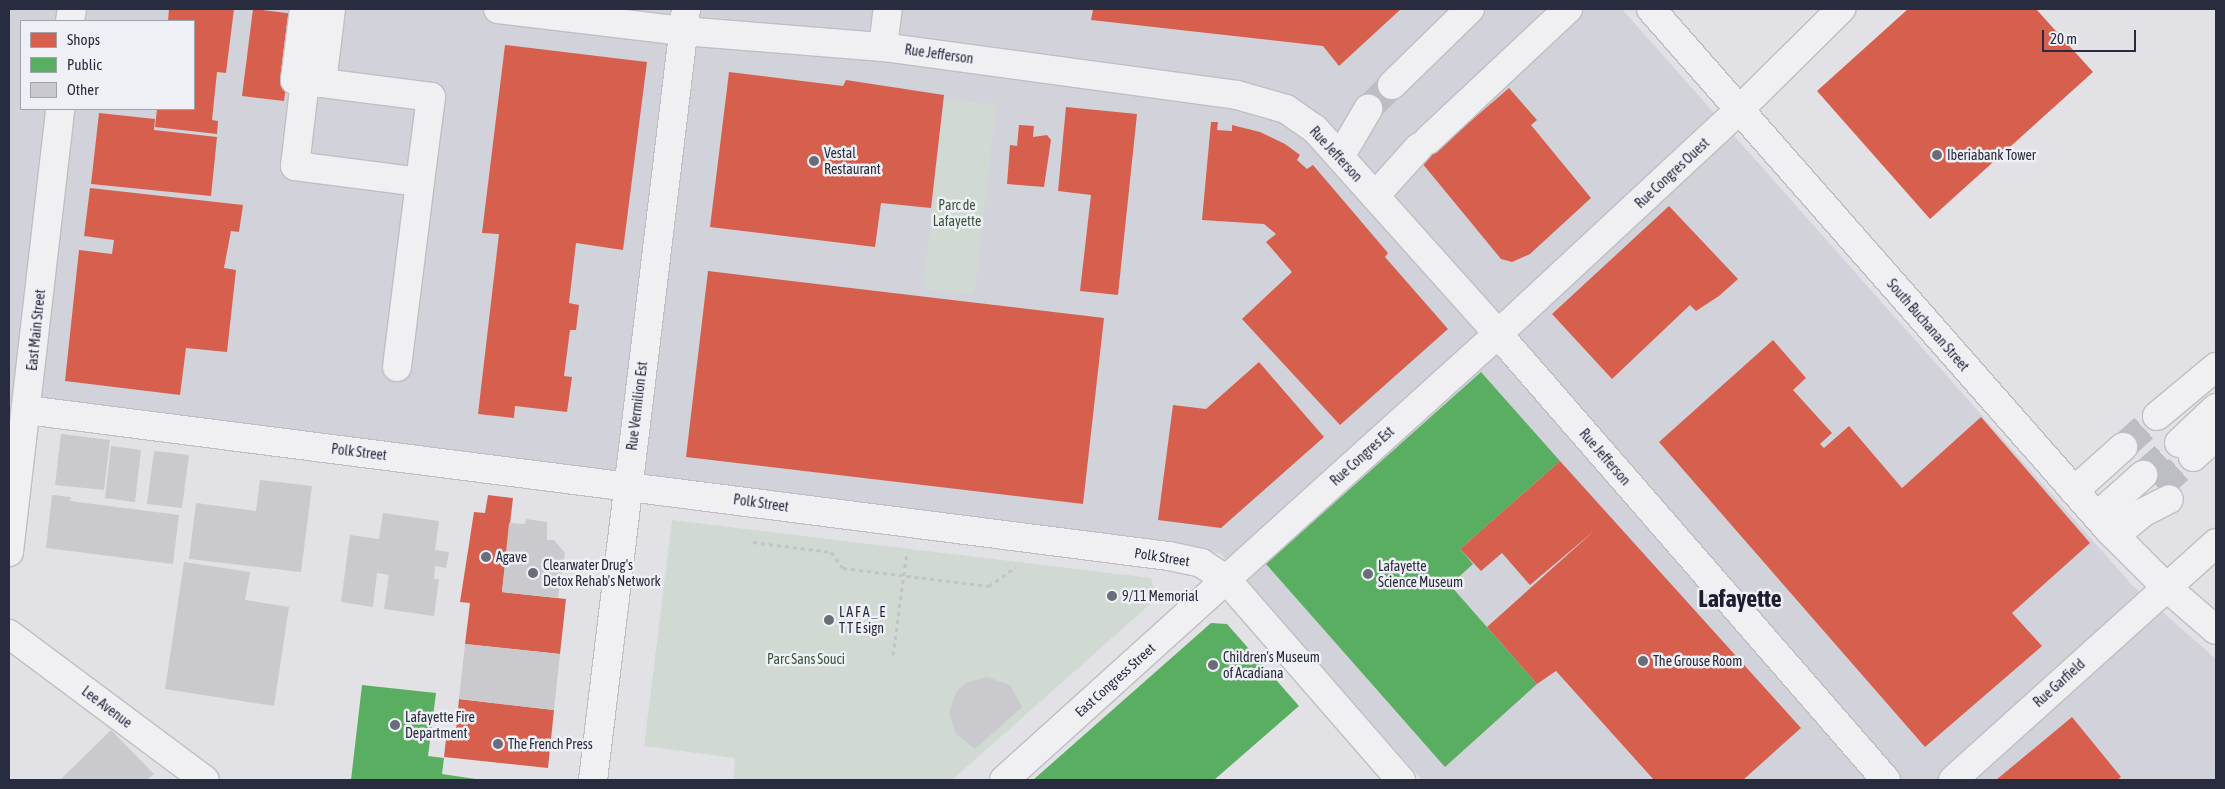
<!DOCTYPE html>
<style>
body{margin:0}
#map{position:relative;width:2225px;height:789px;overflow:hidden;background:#e2e2e6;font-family:"Asap Condensed",sans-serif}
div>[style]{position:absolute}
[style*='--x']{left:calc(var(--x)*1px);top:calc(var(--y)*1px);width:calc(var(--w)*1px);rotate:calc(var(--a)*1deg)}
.built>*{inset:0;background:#d2d3da}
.green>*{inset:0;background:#d0d9d2}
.shops>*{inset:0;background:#d6604d}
.public>*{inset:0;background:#5aae61}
.building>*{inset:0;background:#c9c9ce}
.minor-tunnel>*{height:28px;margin-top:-14px;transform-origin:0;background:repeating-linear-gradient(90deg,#bdbec4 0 28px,transparent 0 42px)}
.path>*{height:3px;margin-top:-1.5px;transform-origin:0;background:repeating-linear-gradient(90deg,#c3c3c9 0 4px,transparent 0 8px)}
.roads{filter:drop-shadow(1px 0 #bfbfc3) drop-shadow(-1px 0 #bfbfc3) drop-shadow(0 1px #bfbfc3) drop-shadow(0 -1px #bfbfc3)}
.minor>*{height:28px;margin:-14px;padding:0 14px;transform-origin:14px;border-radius:14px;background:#f0f0f3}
.dots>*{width:14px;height:14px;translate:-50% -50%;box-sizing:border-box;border:2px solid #eff0f5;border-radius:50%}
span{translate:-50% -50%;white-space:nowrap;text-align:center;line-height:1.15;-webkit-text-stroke:5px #eff0f5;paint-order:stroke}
.street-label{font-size:14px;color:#292c3e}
.poi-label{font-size:14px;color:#292c3e}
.left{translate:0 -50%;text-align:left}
.park-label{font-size:14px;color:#38583a}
.town-label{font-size:24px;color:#1c1d2f;font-weight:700}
.frame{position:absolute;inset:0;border:10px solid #292c3e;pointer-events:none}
.legend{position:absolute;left:20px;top:20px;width:175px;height:90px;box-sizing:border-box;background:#eff0f5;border:1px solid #a0a2ac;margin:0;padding:6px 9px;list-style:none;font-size:15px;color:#292c3e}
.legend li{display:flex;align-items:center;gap:10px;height:25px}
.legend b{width:25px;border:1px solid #a0a2ac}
.scale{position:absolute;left:2042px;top:30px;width:94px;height:22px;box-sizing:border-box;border:2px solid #292c3e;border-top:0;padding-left:6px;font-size:15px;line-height:18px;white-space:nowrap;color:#292c3e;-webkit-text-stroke:4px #eff0f5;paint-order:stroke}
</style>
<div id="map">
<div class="built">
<div style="clip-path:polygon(evenodd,9px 9px,1622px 9px,2133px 586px,2216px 659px,2216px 780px,1422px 780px,1221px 554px,9px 403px,9px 9px,21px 21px,194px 21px,194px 109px,21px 109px,21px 21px)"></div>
</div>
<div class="green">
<div style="clip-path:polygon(945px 99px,996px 105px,974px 295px,923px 289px)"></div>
<div style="clip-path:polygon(672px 520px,1151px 578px,1156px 599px,952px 780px,733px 780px,735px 758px,644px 746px)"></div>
</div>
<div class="shops">
<div style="clip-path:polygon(169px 9px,234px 9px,226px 73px,217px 72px,212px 120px,218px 121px,217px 134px,155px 127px,157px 109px,194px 109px,194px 21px,168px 21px)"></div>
<div style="clip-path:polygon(253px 9px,295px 14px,284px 101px,242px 96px)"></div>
<div style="clip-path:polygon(1090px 9px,1401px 9px,1339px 66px,1323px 46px,1091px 20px,1093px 10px)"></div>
<div style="clip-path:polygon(1908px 9px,2036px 9px,2093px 72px,1930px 219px,1817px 91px)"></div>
<div style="clip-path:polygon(505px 45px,647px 62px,623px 250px,576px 243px,569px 303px,579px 305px,576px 330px,570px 330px,564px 376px,572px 377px,567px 412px,515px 406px,514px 418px,478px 414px,499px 234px,482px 233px)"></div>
<div style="clip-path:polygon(729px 72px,843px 86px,846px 80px,944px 95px,931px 208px,881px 203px,875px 247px,710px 227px)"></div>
<div style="clip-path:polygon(1509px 88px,1537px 120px,1531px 125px,1591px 198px,1530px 254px,1512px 262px,1501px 259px,1422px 163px)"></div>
<div style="clip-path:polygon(1066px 107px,1137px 114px,1118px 295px,1080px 291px,1091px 195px,1058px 191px)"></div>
<div style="clip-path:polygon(99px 113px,155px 119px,154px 130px,217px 137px,211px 196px,91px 184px)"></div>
<div style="clip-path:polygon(1211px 122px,1218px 122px,1217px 130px,1232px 131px,1232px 125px,1260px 132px,1285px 144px,1300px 155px,1297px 160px,1307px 169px,1313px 165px,1388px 253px,1385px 257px,1448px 329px,1340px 425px,1242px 319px,1292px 272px,1266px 242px,1276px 234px,1264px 224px,1202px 220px)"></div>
<div style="clip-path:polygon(1019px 125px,1034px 126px,1033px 137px,1047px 135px,1051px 140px,1044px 187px,1007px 184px,1010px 145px,1017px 146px)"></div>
<div style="clip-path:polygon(90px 188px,243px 205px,239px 232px,231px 231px,224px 268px,236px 270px,227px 352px,186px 348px,180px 395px,65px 381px,79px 250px,112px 254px,114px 240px,84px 236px)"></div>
<div style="clip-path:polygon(1669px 206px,1738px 279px,1719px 296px,1696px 311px,1690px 305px,1612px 379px,1552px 314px)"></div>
<div style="clip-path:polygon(708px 271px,1104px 318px,1083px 504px,686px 457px)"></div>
<div style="clip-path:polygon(1773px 340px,1806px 378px,1793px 390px,1832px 433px,1820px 444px,1824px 448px,1849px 426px,1902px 488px,1981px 417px,2090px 543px,2012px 613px,2042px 646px,1925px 747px,1659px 442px)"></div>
<div style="clip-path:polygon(1259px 362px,1324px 437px,1221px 528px,1158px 520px,1173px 405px,1206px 409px)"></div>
<div style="clip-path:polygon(1560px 461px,1801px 728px,1743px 780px,1654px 780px,1556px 671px,1537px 684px,1487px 627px,1595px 530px,1530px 585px,1502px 553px,1481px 571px,1460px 549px)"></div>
<div style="clip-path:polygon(488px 495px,513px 498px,502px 592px,566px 599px,560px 654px,465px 644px,470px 603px,460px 602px,474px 512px,485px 513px)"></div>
<div style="clip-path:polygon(459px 699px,554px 710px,548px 768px,444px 757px,447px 730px,456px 731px)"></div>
<div style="clip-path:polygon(2072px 717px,2121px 777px,2117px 780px,1996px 780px)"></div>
</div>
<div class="public">
<div style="clip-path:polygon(1481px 372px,1560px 461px,1460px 549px,1473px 564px,1450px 585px,1537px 684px,1445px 767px,1266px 564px)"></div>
<div style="clip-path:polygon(1211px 623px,1227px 624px,1299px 706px,1214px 780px,1033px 780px)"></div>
<div style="clip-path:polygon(362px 685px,436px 693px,428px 756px,444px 758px,442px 774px,482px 780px,351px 780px)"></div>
</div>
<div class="building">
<div style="clip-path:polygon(61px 434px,110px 440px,104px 490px,55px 485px)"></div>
<div style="clip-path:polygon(111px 446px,141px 450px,135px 502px,105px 498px)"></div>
<div style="clip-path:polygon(154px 451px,189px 455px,182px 508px,147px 504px)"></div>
<div style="clip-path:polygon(260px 480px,312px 486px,301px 572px,189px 559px,196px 503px,256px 511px)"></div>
<div style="clip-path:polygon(52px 495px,71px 497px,70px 501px,179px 515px,173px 564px,46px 548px)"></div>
<div style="clip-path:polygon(383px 513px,439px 521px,435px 550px,449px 552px,446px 568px,435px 566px,434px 579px,439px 579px,434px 616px,384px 609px,389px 575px,377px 573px,373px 607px,341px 602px,350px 535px,379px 539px)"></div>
<div style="clip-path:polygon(526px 519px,547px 522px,547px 540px,554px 540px,565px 553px,558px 598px,502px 592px,509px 523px,525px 524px)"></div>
<div style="clip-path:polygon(184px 562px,250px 572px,245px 600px,289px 607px,274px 706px,165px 689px)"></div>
<div style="clip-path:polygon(465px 644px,560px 654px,554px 710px,459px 699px)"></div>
<div style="clip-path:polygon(987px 677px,1010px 685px,1022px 707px,975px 749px,956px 734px,949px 712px,957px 691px,966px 683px)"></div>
<div style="clip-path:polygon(111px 730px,154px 774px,147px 780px,60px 780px)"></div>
</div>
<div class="minor-tunnel">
<div style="--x:1368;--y:109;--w:34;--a:-45"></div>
<div style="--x:2123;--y:447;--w:46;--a:-42.4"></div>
<div style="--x:2143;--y:475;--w:48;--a:-41.6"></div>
<div style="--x:2158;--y:488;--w:47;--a:-41.5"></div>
</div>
<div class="path">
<div style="--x:753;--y:542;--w:79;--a:7.3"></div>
<div style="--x:831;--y:552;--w:20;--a:53"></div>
<div style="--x:843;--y:568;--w:147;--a:7"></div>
<div style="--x:989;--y:586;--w:33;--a:-35"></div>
<div style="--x:893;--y:655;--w:104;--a:-82.3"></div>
</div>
<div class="roads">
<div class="minor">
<div style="--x:304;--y:9;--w:72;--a:97.2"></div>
<div style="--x:295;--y:80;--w:10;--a:6"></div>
<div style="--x:305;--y:81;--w:17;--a:7"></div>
<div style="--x:322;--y:83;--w:110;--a:7.3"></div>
<div style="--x:431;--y:97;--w:86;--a:97.4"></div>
<div style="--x:420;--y:182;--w:126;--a:-172.7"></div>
<div style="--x:295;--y:166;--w:86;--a:-83.3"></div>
<div style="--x:498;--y:9;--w:186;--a:6.8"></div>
<div style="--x:683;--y:31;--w:201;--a:4.6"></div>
<div style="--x:883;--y:47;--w:357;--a:7.7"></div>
<div style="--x:1237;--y:95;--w:51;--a:15.9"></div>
<div style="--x:1286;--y:109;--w:35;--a:35"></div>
<div style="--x:1315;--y:129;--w:275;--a:48.2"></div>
<div style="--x:1498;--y:334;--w:591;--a:48.98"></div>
<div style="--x:1651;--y:9;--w:692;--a:48.69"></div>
<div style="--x:2108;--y:529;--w:81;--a:45"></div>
<div style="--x:2165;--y:586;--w:67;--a:40.8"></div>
<div style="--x:70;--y:21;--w:12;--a:-81"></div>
<div style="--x:883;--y:47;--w:38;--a:-83"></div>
<div style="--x:322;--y:83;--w:75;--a:-83.1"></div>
<div style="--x:1392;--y:85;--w:109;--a:-44.3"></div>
<div style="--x:1428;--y:140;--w:192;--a:-43.1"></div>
<div style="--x:1340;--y:157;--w:56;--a:-59.7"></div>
<div style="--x:1375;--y:196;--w:66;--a:-48.1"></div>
<div style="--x:397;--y:367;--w:186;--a:-82.9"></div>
<div style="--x:27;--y:410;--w:1151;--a:7.29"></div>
<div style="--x:1169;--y:556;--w:33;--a:12"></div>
<div style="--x:1201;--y:563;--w:30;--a:33"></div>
<div style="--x:1226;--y:579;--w:267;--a:49"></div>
<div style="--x:2157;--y:416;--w:77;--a:-39.7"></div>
<div style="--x:2179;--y:443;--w:51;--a:-43.4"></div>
<div style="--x:2193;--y:457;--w:31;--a:-42"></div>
<div style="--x:2074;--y:491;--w:66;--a:-41.9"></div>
<div style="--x:2097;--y:516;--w:62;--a:-41.7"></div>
<div style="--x:2115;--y:536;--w:35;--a:-40"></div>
<div style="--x:2142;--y:513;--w:30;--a:-27"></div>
<div style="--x:9;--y:552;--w:446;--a:-83.4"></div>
<div style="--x:9;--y:634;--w:244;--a:36.7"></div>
<div style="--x:593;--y:780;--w:777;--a:-83.12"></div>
<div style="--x:1004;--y:780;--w:666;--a:-42.08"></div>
<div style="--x:1498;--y:334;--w:329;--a:-42.9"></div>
<div style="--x:1739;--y:110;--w:144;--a:-44.7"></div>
<div style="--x:1953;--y:780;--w:354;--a:-42"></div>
</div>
</div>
<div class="dots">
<div style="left:1937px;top:155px;background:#6a6c79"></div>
<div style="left:814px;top:161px;background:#6a6c79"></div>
<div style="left:486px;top:557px;background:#6a6c79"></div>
<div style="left:533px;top:573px;background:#6a6c79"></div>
<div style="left:1368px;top:574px;background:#6a6c79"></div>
<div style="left:1112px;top:596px;background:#6a6c79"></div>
<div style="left:829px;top:620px;background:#6a6c79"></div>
<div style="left:1643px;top:661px;background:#6a6c79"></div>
<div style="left:1213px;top:665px;background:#6a6c79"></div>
<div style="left:395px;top:725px;background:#6a6c79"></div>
<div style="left:498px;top:744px;background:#6a6c79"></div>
</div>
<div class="street-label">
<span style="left:939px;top:54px;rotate:8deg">Rue Jefferson</span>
<span style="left:1336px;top:154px;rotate:47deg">Rue Jefferson</span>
<span style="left:1672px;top:173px;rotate:-43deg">Rue Congres Ouest</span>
<span style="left:1928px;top:325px;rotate:49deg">South Buchanan Street</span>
<span style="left:36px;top:330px;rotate:-84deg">East Main Street</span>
<span style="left:637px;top:406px;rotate:-83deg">Rue Vermilion Est</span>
<span style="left:359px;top:452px;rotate:7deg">Polk Street</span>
<span style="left:1362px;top:456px;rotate:-42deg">Rue Congres Est</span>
<span style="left:1605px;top:457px;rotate:49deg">Rue Jefferson</span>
<span style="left:761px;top:503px;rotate:8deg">Polk Street</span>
<span style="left:1162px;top:557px;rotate:9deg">Polk Street</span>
<span style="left:1115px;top:680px;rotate:-42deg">East Congress Street</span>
<span style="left:2059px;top:683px;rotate:-42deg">Rue Garfield</span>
<span style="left:107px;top:707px;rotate:37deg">Lee Avenue</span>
</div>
<div class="poi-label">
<span class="left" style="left:824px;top:161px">Vestal<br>Restaurant</span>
<span class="left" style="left:1947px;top:155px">Iberiabank Tower</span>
<span class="left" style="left:496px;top:557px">Agave</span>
<span class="left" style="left:543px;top:573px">Clearwater Drug's<br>Detox Rehab's Network</span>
<span class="left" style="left:1378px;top:574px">Lafayette<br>Science Museum</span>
<span class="left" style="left:1122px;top:596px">9/11 Memorial</span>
<span class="left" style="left:839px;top:620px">L A F A _ E<br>T T E sign</span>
<span class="left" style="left:1223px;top:665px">Children's Museum<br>of Acadiana</span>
<span class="left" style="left:1653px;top:661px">The Grouse Room</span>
<span class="left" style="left:405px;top:725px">Lafayette Fire<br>Department</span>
<span class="left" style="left:508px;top:744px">The French Press</span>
</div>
<div class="park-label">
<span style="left:957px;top:213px">Parc de<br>Lafayette</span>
<span style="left:806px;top:659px">Parc Sans Souci</span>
</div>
<div class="town-label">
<span style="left:1740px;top:599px">Lafayette</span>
</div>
<div class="frame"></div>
<ul class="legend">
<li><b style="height:14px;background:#d6604d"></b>Shops</li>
<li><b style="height:14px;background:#5aae61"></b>Public</li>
<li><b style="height:14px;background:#c9c9ce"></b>Other</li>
</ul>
<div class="scale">20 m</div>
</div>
